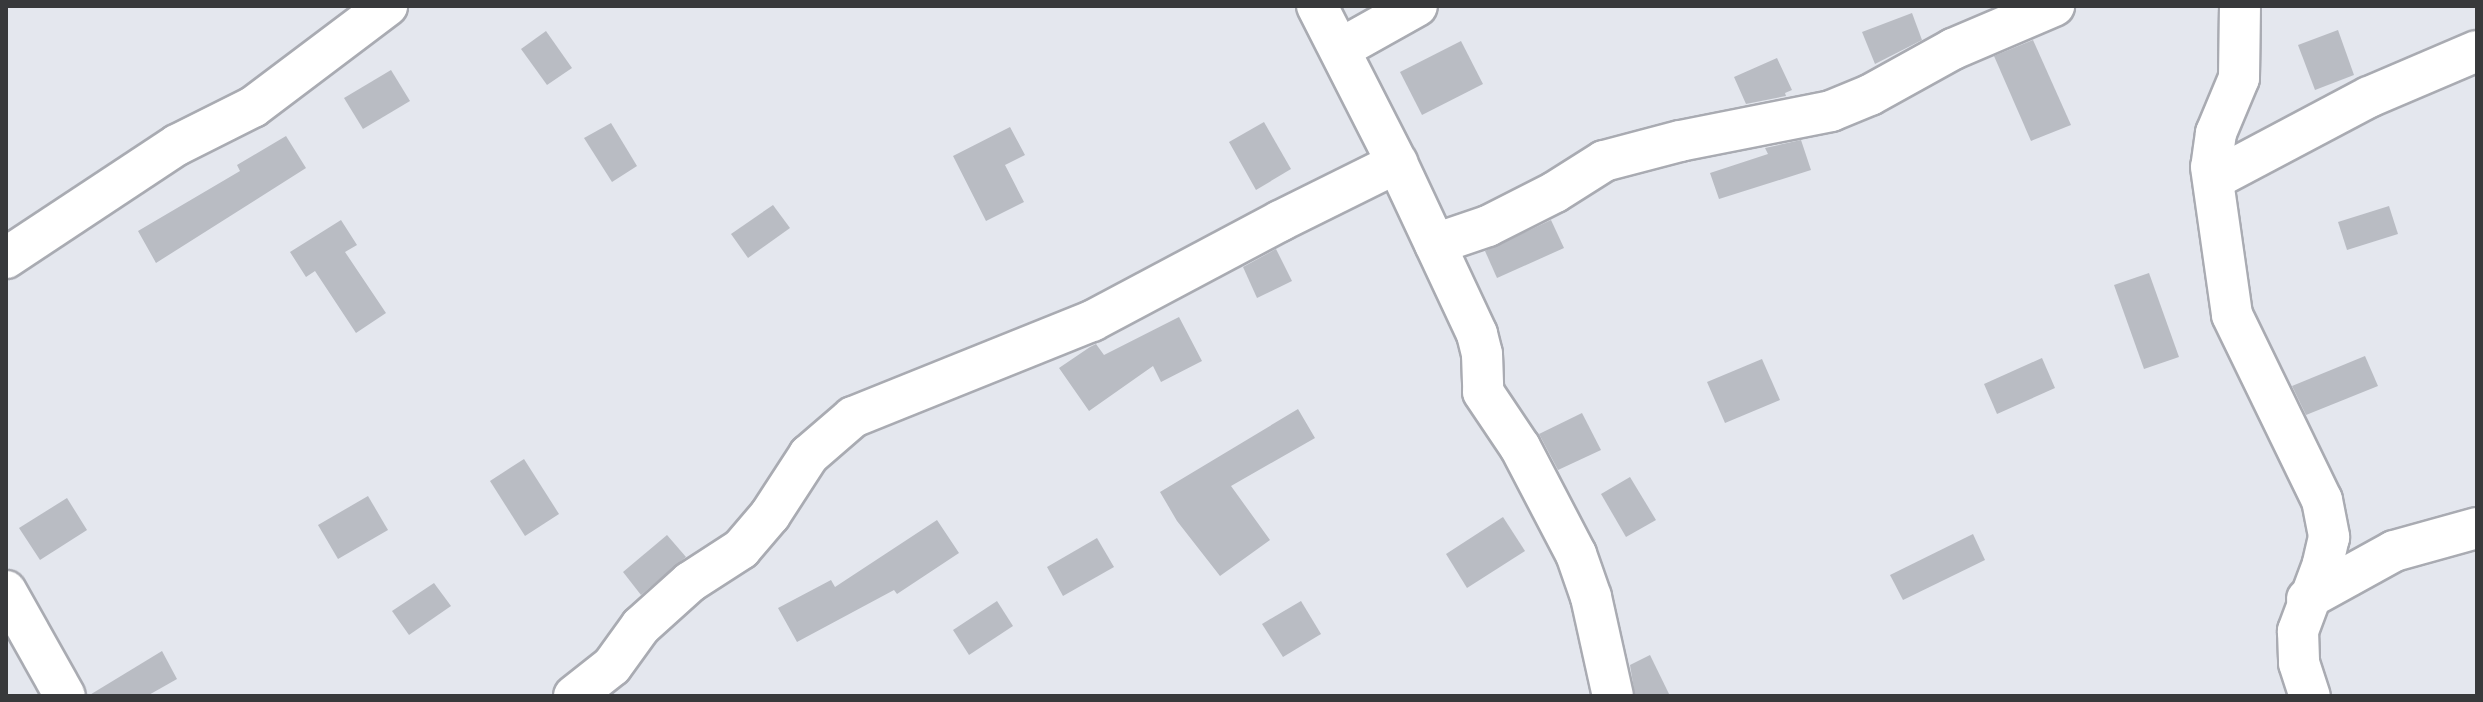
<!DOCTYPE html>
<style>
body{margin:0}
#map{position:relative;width:2483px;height:702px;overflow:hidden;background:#e4e7ee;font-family:Signika,sans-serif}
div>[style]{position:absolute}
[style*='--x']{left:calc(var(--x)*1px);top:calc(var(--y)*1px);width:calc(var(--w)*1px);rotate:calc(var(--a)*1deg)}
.building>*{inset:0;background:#b9bcc3}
.roads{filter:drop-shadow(2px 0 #a9abb2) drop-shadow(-2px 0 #a9abb2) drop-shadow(0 2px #a9abb2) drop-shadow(0 -2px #a9abb2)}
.minor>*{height:40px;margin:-20px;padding:0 20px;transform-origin:20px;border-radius:20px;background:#fff}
span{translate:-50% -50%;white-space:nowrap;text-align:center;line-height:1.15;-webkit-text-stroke:7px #e4e7ee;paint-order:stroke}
.frame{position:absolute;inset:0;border:8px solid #38393b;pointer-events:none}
</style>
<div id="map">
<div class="building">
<div style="clip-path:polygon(1912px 13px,1922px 40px,1875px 64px,1862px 32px)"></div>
<div style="clip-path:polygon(2338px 30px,2354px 75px,2315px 90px,2298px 45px)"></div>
<div style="clip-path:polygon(546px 31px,572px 68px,547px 85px,521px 49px)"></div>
<div style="clip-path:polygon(2033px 40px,2071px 125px,2031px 141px,1994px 56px)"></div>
<div style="clip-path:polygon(1461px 41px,1483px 84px,1422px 115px,1400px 72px)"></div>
<div style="clip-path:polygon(1777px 58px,1792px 90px,1785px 93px,1786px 96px,1746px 104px,1734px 77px)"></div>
<div style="clip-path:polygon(391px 70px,410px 101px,363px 129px,344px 98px)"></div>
<div style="clip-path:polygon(1264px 122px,1291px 169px,1256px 190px,1229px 142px)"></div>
<div style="clip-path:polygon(611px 123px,637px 166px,612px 182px,584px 138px)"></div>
<div style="clip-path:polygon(1010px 127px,1025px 155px,1005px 165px,1024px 202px,986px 221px,953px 156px)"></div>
<div style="clip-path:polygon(286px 136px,306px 168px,156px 263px,138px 231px,240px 171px,237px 165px)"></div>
<div style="clip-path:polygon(1801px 140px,1811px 170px,1719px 199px,1710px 173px,1768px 154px,1765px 148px)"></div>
<div style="clip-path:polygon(773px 205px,790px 228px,748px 258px,731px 234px)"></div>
<div style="clip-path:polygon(2389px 206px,2398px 234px,2347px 250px,2338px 222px)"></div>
<div style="clip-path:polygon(341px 220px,357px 245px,345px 252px,386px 313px,356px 333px,315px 271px,306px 277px,290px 252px)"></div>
<div style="clip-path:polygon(1551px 220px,1564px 248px,1497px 278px,1485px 251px)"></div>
<div style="clip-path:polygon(1276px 249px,1292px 281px,1257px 298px,1243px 267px)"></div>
<div style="clip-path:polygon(2149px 273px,2179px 357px,2144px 369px,2114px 285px)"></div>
<div style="clip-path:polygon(1179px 317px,1202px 361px,1161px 382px,1153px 366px,1089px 411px,1059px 368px,1090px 347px,1096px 344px,1104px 355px)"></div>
<div style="clip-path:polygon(2365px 356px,2378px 386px,2306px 415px,2292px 386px)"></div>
<div style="clip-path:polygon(2042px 358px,2055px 388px,1997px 414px,1984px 384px)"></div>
<div style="clip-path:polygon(1762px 359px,1780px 400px,1725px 423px,1707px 382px)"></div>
<div style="clip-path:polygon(1298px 409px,1315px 438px,1231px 486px,1270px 540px,1220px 576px,1177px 521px,1160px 492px)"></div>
<div style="clip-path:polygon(1582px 413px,1601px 450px,1558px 470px,1539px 434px)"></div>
<div style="clip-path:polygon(524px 459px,559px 514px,525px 536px,490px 481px)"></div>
<div style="clip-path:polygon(1630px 477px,1656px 520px,1626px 537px,1601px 494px)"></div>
<div style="clip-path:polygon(368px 496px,388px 530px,338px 559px,318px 525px)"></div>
<div style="clip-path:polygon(67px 498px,87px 530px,40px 560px,19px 528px)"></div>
<div style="clip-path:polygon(1503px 517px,1525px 551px,1467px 588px,1446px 554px)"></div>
<div style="clip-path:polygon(937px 520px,959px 553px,897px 594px,894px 590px,797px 642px,778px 608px,831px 580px,835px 587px)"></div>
<div style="clip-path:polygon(1973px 534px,1985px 560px,1903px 600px,1890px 575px)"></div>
<div style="clip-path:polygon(667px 535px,686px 557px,641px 595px,623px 572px)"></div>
<div style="clip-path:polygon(1097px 538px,1114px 567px,1063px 596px,1047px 567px)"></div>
<div style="clip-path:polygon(434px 583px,451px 606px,409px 635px,392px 611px)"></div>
<div style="clip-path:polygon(997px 601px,1013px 626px,969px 655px,953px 630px)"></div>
<div style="clip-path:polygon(1301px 601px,1321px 634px,1283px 657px,1262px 624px)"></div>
<div style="clip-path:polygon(162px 651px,177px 679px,147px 696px,88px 696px)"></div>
<div style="clip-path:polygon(1650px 655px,1670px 696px,1635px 696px,1630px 665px)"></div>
</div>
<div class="roads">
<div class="minor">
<div style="--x:1317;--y:6;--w:176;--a:63"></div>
<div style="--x:1397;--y:163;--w:189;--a:64.9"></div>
<div style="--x:1477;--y:334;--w:21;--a:76"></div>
<div style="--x:1482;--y:354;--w:38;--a:88"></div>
<div style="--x:1483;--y:392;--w:66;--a:56.1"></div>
<div style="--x:1520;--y:447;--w:121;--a:62.4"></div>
<div style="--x:1576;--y:554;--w:46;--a:70.8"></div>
<div style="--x:1591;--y:597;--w:101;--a:77.5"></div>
<div style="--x:2240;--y:6;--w:72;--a:90.8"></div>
<div style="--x:2239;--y:78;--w:60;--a:112.7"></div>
<div style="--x:2216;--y:133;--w:34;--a:98"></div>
<div style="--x:2211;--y:167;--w:149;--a:81.9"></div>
<div style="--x:2232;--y:315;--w:206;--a:64.1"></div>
<div style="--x:2322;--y:500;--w:38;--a:79"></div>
<div style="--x:2329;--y:537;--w:28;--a:103"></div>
<div style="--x:2323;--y:564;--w:72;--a:110.5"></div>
<div style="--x:2298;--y:631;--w:32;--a:88"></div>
<div style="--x:2299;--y:663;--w:35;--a:72"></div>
<div style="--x:1340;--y:49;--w:88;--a:-29.2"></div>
<div style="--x:2214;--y:179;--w:175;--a:-27.9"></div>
<div style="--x:2369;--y:97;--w:117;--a:-23.1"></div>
<div style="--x:1435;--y:244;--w:56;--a:-18.8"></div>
<div style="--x:1488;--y:226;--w:75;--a:-26.9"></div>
<div style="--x:1555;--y:192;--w:58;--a:-32.3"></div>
<div style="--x:1604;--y:161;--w:79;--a:-14.7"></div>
<div style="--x:1680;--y:141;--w:154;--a:-11.2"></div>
<div style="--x:1831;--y:111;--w:42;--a:-22.3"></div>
<div style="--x:1870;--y:95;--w:95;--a:-29"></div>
<div style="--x:1953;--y:49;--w:110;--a:-23.1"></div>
<div style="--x:6;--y:258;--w:205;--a:-33.5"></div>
<div style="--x:177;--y:145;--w:85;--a:-26.6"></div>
<div style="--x:253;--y:107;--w:168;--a:-37"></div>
<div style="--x:6;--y:591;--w:120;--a:60.7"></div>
<div style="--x:2307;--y:599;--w:99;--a:-28.9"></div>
<div style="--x:2394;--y:551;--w:86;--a:-15.5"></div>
<div style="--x:574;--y:696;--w:48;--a:-38.3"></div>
<div style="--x:612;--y:666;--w:49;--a:-54.1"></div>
<div style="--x:641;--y:626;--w:66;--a:-41.9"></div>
<div style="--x:690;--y:582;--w:61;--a:-32.9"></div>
<div style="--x:741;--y:549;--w:45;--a:-49.5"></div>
<div style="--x:770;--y:515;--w:72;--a:-57"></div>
<div style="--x:809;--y:455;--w:58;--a:-40.8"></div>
<div style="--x:853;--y:417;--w:258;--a:-21.9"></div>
<div style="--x:1092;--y:321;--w:213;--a:-28"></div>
<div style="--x:1280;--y:221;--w:131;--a:-26.4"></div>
</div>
</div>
<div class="frame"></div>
</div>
